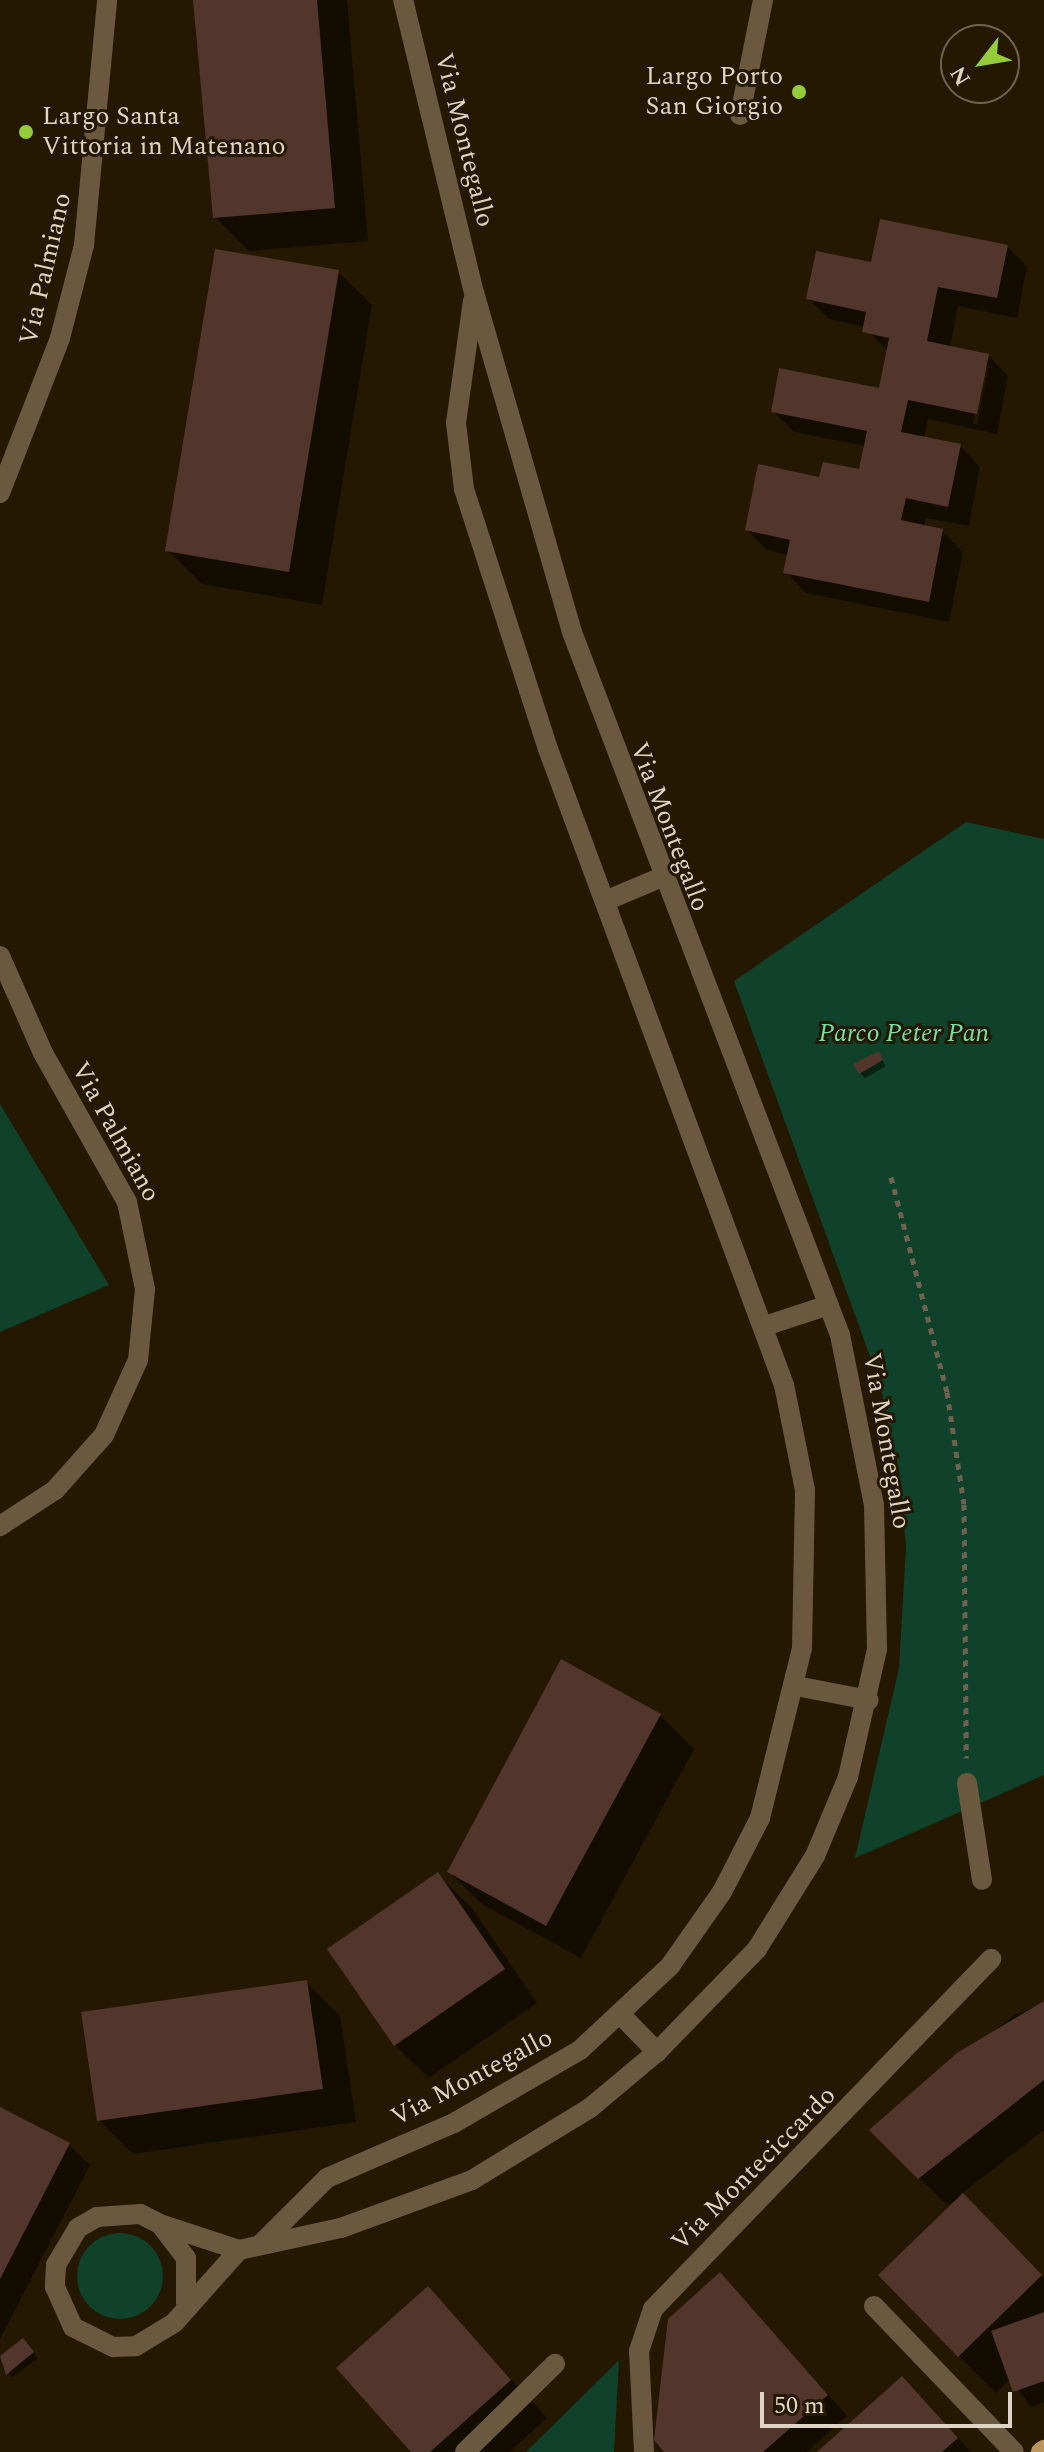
<!DOCTYPE html>
<style>
body{margin:0}
#map{position:relative;width:1044px;height:2452px;overflow:hidden;background:#251801;font-family:Spectral,serif}
div>[style]{position:absolute}
[style*='--x']{left:calc(var(--x)*1px);top:calc(var(--y)*1px);width:calc(var(--w)*1px);rotate:calc(var(--a)*1deg)}
.green>*{inset:0;background:#10412a}
.round{border-radius:50%}
.shadow>*{inset:0;background:#0007}
.building>*{inset:0;background:#52362c}
.path>*{height:5px;margin-top:-2.5px;transform-origin:0;background:repeating-linear-gradient(90deg,#6d624e 0 6px,transparent 0 12px)}
.minor>*{height:20px;margin:-10px;padding:0 10px;transform-origin:10px;border-radius:10px;background:#6a593f}
.major>*{height:20px;margin:-10px;padding:0 10px;transform-origin:10px;border-radius:10px;background:#bb975f}
.dots>*{width:22px;height:22px;translate:-50% -50%;box-sizing:border-box;border:4px solid #251801;border-radius:50%}
span{translate:-50% -50%;white-space:nowrap;text-align:center;line-height:1.15;-webkit-text-stroke:6px #251801;paint-order:stroke}
.poi-label{font-size:26px;color:#ddd4c6}
.right{translate:-100% -50%;text-align:right}
.left{translate:0 -50%;text-align:left}
.street-label{font-size:26px;color:#ddd4c6}
.park-label{font-size:26px;color:#71dea5;font-style:italic}
.north{position:absolute;left:940px;top:24px;width:80px;height:80px;box-sizing:border-box;background:#251801;border:2px solid #6f6350;border-radius:50%;rotate:239deg;font-size:22px;font-weight:700;line-height:32px;text-align:center;color:#ddd4c6}
.north::after{content:'';display:block;margin:auto;width:28px;height:36px;background:#94cc3c;clip-path:polygon(50% 0,100% 100%,50% 72%,0 100%)}
.scale{position:absolute;left:760px;top:2392px;width:252px;height:36px;box-sizing:border-box;border:4px solid #ddd4c6;border-top:0;padding-left:10px;font-size:24px;line-height:28px;white-space:nowrap;color:#ddd4c6;-webkit-text-stroke:6px #251801;paint-order:stroke}
</style>
<div id="map">
<div class="green">
<div style="clip-path:polygon(966px 822px,1044px 839px,1044px 1775px,855px 1858px,899px 1668px,906px 1547px,899px 1471px,880px 1384px,734px 981px)"></div>
<div style="clip-path:polygon(0 1104px,109px 1285px,0 1332px)"></div>
<div class="round" style="left:77px;top:2233px;width:86px;height:86px"></div>
<div style="clip-path:polygon(619px 2360px,614px 2452px,526px 2452px)"></div>
</div>
<div class="shadow">
<div style="clip-path:polygon(195px 0,347px 0,368px 241px,249px 251px,215px 217px)"></div>
<div style="clip-path:polygon(evenodd,1007px 246px,1027px 267px,1017px 318px,958px 306px,950px 348px,988px 355px,1008px 376px,997px 434px,928px 419px,924px 439px,960px 446px,980px 467px,969px 526px,926px 518px,924px 527px,942px 531px,963px 552px,949px 622px,806px 593px,786px 572px,789px 555px,767px 550px,747px 530px,821px 479px,861px 472px,866px 446px,794px 432px,773px 411px,880px 391px,888px 352px,865px 327px,829px 319px,809px 299px,873px 265px,1007px 246px,984px 368px,988px 368px,977px 424px,973px 424px,984px 368px)"></div>
<div style="clip-path:polygon(338px 272px,372px 305px,322px 605px,202px 584px,168px 550px)"></div>
<div style="clip-path:polygon(878px 1054px,886px 1066px,865px 1078px,860px 1073px)"></div>
<div style="clip-path:polygon(660px 1715px,694px 1749px,581px 1958px,483px 1905px,449px 1872px)"></div>
<div style="clip-path:polygon(438px 1875px,472px 1908px,537px 2003px,429px 2078px,395px 2045px)"></div>
<div style="clip-path:polygon(306px 1982px,340px 2016px,356px 2122px,133px 2154px,99px 2120px)"></div>
<div style="clip-path:polygon(1044px 2003px,1044px 2130px,961px 2194px,1044px 2279px,1044px 2402px,1031px 2407px,1010px 2379px,996px 2393px,959px 2356px,959px 2200px,947px 2205px,872px 2130px,1014px 2015px)"></div>
<div style="clip-path:polygon(0 2109px,69px 2145px,90px 2165px,0 2339px)"></div>
<div style="clip-path:polygon(428px 2289px,547px 2418px,509px 2452px,414px 2452px)"></div>
<div style="clip-path:polygon(740px 2296px,847px 2416px,807px 2452px,667px 2452px)"></div>
<div style="clip-path:polygon(23px 2340px,38px 2358px,12px 2378px,0 2358px)"></div>
<div style="clip-path:polygon(902px 2378px,971px 2452px,820px 2452px)"></div>
</div>
<div class="building">
<div style="clip-path:polygon(193px 0,317px 0,335px 208px,213px 218px)"></div>
<div style="clip-path:polygon(880px 219px,1008px 245px,997px 298px,938px 287px,927px 341px,989px 354px,977px 414px,908px 400px,901px 432px,961px 444px,948px 507px,906px 498px,901px 520px,943px 529px,929px 602px,783px 573px,790px 540px,745px 530px,758px 464px,819px 477px,823px 462px,859px 469px,867px 431px,771px 412px,779px 368px,879px 388px,889px 338px,862px 332px,866px 312px,806px 299px,816px 251px,871px 262px)"></div>
<div style="clip-path:polygon(215px 249px,339px 270px,289px 572px,165px 551px)"></div>
<div style="clip-path:polygon(879px 1051px,883px 1060px,859px 1074px,853px 1064px)"></div>
<div style="clip-path:polygon(561px 1659px,661px 1714px,546px 1926px,447px 1872px)"></div>
<div style="clip-path:polygon(438px 1872px,505px 1969px,394px 2046px,327px 1949px)"></div>
<div style="clip-path:polygon(307px 1980px,323px 2089px,97px 2121px,81px 2012px)"></div>
<div style="clip-path:polygon(1044px 2001px,1044px 2080px,918px 2179px,869px 2130px,957px 2053px)"></div>
<div style="clip-path:polygon(0 2107px,70px 2143px,0 2279px)"></div>
<div style="clip-path:polygon(963px 2193px,1042px 2275px,958px 2357px,878px 2275px)"></div>
<div style="clip-path:polygon(720px 2272px,828px 2395px,763px 2452px,664px 2452px,654px 2440px,668px 2319px)"></div>
<div style="clip-path:polygon(428px 2286px,511px 2380px,430px 2452px,411px 2452px,336px 2368px)"></div>
<div style="clip-path:polygon(1044px 2312px,1044px 2381px,1013px 2392px,991px 2331px)"></div>
<div style="clip-path:polygon(23px 2338px,34px 2352px,6px 2375px,0 2356px)"></div>
<div style="clip-path:polygon(902px 2376px,958px 2438px,942px 2452px,817px 2452px)"></div>
</div>
<div class="path">
<div style="--x:891;--y:1177;--w:222;--a:75.4"></div>
<div style="--x:947;--y:1392;--w:113;--a:81.4"></div>
<div style="--x:964;--y:1504;--w:254;--a:89.5"></div>
</div>
<div class="minor">
<div style="--x:740;--y:115;--w:117;--a:-78.7"></div>
<div style="--x:0;--y:493;--w:166;--a:-68.8"></div>
<div style="--x:60;--y:338;--w:96;--a:-75.5"></div>
<div style="--x:84;--y:245;--w:246;--a:-84.6"></div>
<div style="--x:605;--y:901;--w:60;--a:-22.7"></div>
<div style="--x:0;--y:956;--w:106;--a:66.1"></div>
<div style="--x:43;--y:1053;--w:171;--a:60.6"></div>
<div style="--x:127;--y:1202;--w:89;--a:78.3"></div>
<div style="--x:145;--y:1289;--w:71;--a:95.6"></div>
<div style="--x:138;--y:1360;--w:82;--a:114.4"></div>
<div style="--x:104;--y:1435;--w:74;--a:131.7"></div>
<div style="--x:55;--y:1490;--w:66;--a:146.8"></div>
<div style="--x:765;--y:1326;--w:67;--a:-18.2"></div>
<div style="--x:796;--y:1686;--w:74;--a:10.9"></div>
<div style="--x:967;--y:1783;--w:98;--a:81.2"></div>
<div style="--x:621;--y:2015;--w:52;--a:45.8"></div>
<div style="--x:163;--y:2225;--w:80;--a:18.2"></div>
<div style="--x:261;--y:2244;--w:93;--a:-45"></div>
<div style="--x:327;--y:2178;--w:138;--a:-23.4"></div>
<div style="--x:454;--y:2123;--w:146;--a:-30.1"></div>
<div style="--x:580;--y:2050;--w:123;--a:-43"></div>
<div style="--x:670;--y:1966;--w:90;--a:-54.9"></div>
<div style="--x:722;--y:1892;--w:83;--a:-62.8"></div>
<div style="--x:760;--y:1818;--w:175;--a:-76.1"></div>
<div style="--x:802;--y:1648;--w:158;--a:-88.9"></div>
<div style="--x:805;--y:1490;--w:107;--a:-101.3"></div>
<div style="--x:784;--y:1385;--w:678;--a:-110.36"></div>
<div style="--x:548;--y:749;--w:273;--a:-107.9"></div>
<div style="--x:464;--y:489;--w:66;--a:-96.9"></div>
<div style="--x:456;--y:423;--w:123;--a:-82.1"></div>
<div style="--x:186;--y:2303;--w:45;--a:-90"></div>
<div style="--x:186;--y:2258;--w:43;--a:-127.4"></div>
<div style="--x:160;--y:2224;--w:22;--a:-153"></div>
<div style="--x:140;--y:2214;--w:43;--a:176"></div>
<div style="--x:97;--y:2217;--w:22;--a:150"></div>
<div style="--x:78;--y:2228;--w:43;--a:120.7"></div>
<div style="--x:56;--y:2265;--w:22;--a:93"></div>
<div style="--x:55;--y:2287;--w:44;--a:65.8"></div>
<div style="--x:73;--y:2327;--w:45;--a:26.6"></div>
<div style="--x:113;--y:2347;--w:23;--a:-2"></div>
<div style="--x:136;--y:2346;--w:44;--a:-31.2"></div>
<div style="--x:174;--y:2323;--w:98;--a:-48.3"></div>
<div style="--x:239;--y:2250;--w:104;--a:-12.2"></div>
<div style="--x:341;--y:2228;--w:140;--a:-20.1"></div>
<div style="--x:472;--y:2180;--w:138;--a:-31.4"></div>
<div style="--x:590;--y:2108;--w:87;--a:-39.9"></div>
<div style="--x:657;--y:2052;--w:144;--a:-45.8"></div>
<div style="--x:757;--y:1949;--w:110;--a:-58.1"></div>
<div style="--x:815;--y:1856;--w:86;--a:-67.3"></div>
<div style="--x:848;--y:1777;--w:131;--a:-77.2"></div>
<div style="--x:877;--y:1649;--w:144;--a:-91.2"></div>
<div style="--x:874;--y:1505;--w:173;--a:-101.3"></div>
<div style="--x:840;--y:1335;--w:752;--a:-110.87"></div>
<div style="--x:572;--y:632;--w:353;--a:-106.1"></div>
<div style="--x:474;--y:293;--w:301;--a:-103.6"></div>
<div style="--x:874;--y:2306;--w:202;--a:46.2"></div>
<div style="--x:465;--y:2452;--w:126;--a:-44.4"></div>
<div style="--x:644;--y:2452;--w:101;--a:-92.8"></div>
<div style="--x:639;--y:2351;--w:44;--a:-71.6"></div>
<div style="--x:653;--y:2309;--w:487;--a:-46"></div>
</div>
<div class="major">
<div style="--x:1041;--y:2452;--w:4;--a:-34"></div>
</div>
<div class="dots">
<div style="left:799px;top:92px;background:#94cc3c"></div>
<div style="left:26px;top:132px;background:#94cc3c"></div>
</div>
<div class="poi-label">
<span class="right" style="left:783px;top:92px">Largo Porto<br>San Giorgio</span>
<span class="left" style="left:42px;top:132px">Largo Santa<br>Vittoria in Matenano</span>
</div>
<div class="street-label">
<span style="left:464px;top:140px;rotate:76deg">Via Montegallo</span>
<span style="left:46px;top:269px;rotate:-77deg">Via Palmiano</span>
<span style="left:669px;top:827px;rotate:69deg">Via Montegallo</span>
<span style="left:115px;top:1132px;rotate:61deg">Via Palmiano</span>
<span style="left:886px;top:1441px;rotate:80deg">Via Montegallo</span>
<span style="left:472px;top:2078px;rotate:-28deg">Via Montegallo</span>
<span style="left:754px;top:2169px;rotate:-45deg">Via Monteciccardo</span>
</div>
<div class="park-label">
<span style="left:904px;top:1034px">Parco Peter Pan</span>
</div>
<div class="north">N</div>
<div class="scale">50 m</div>
</div>
